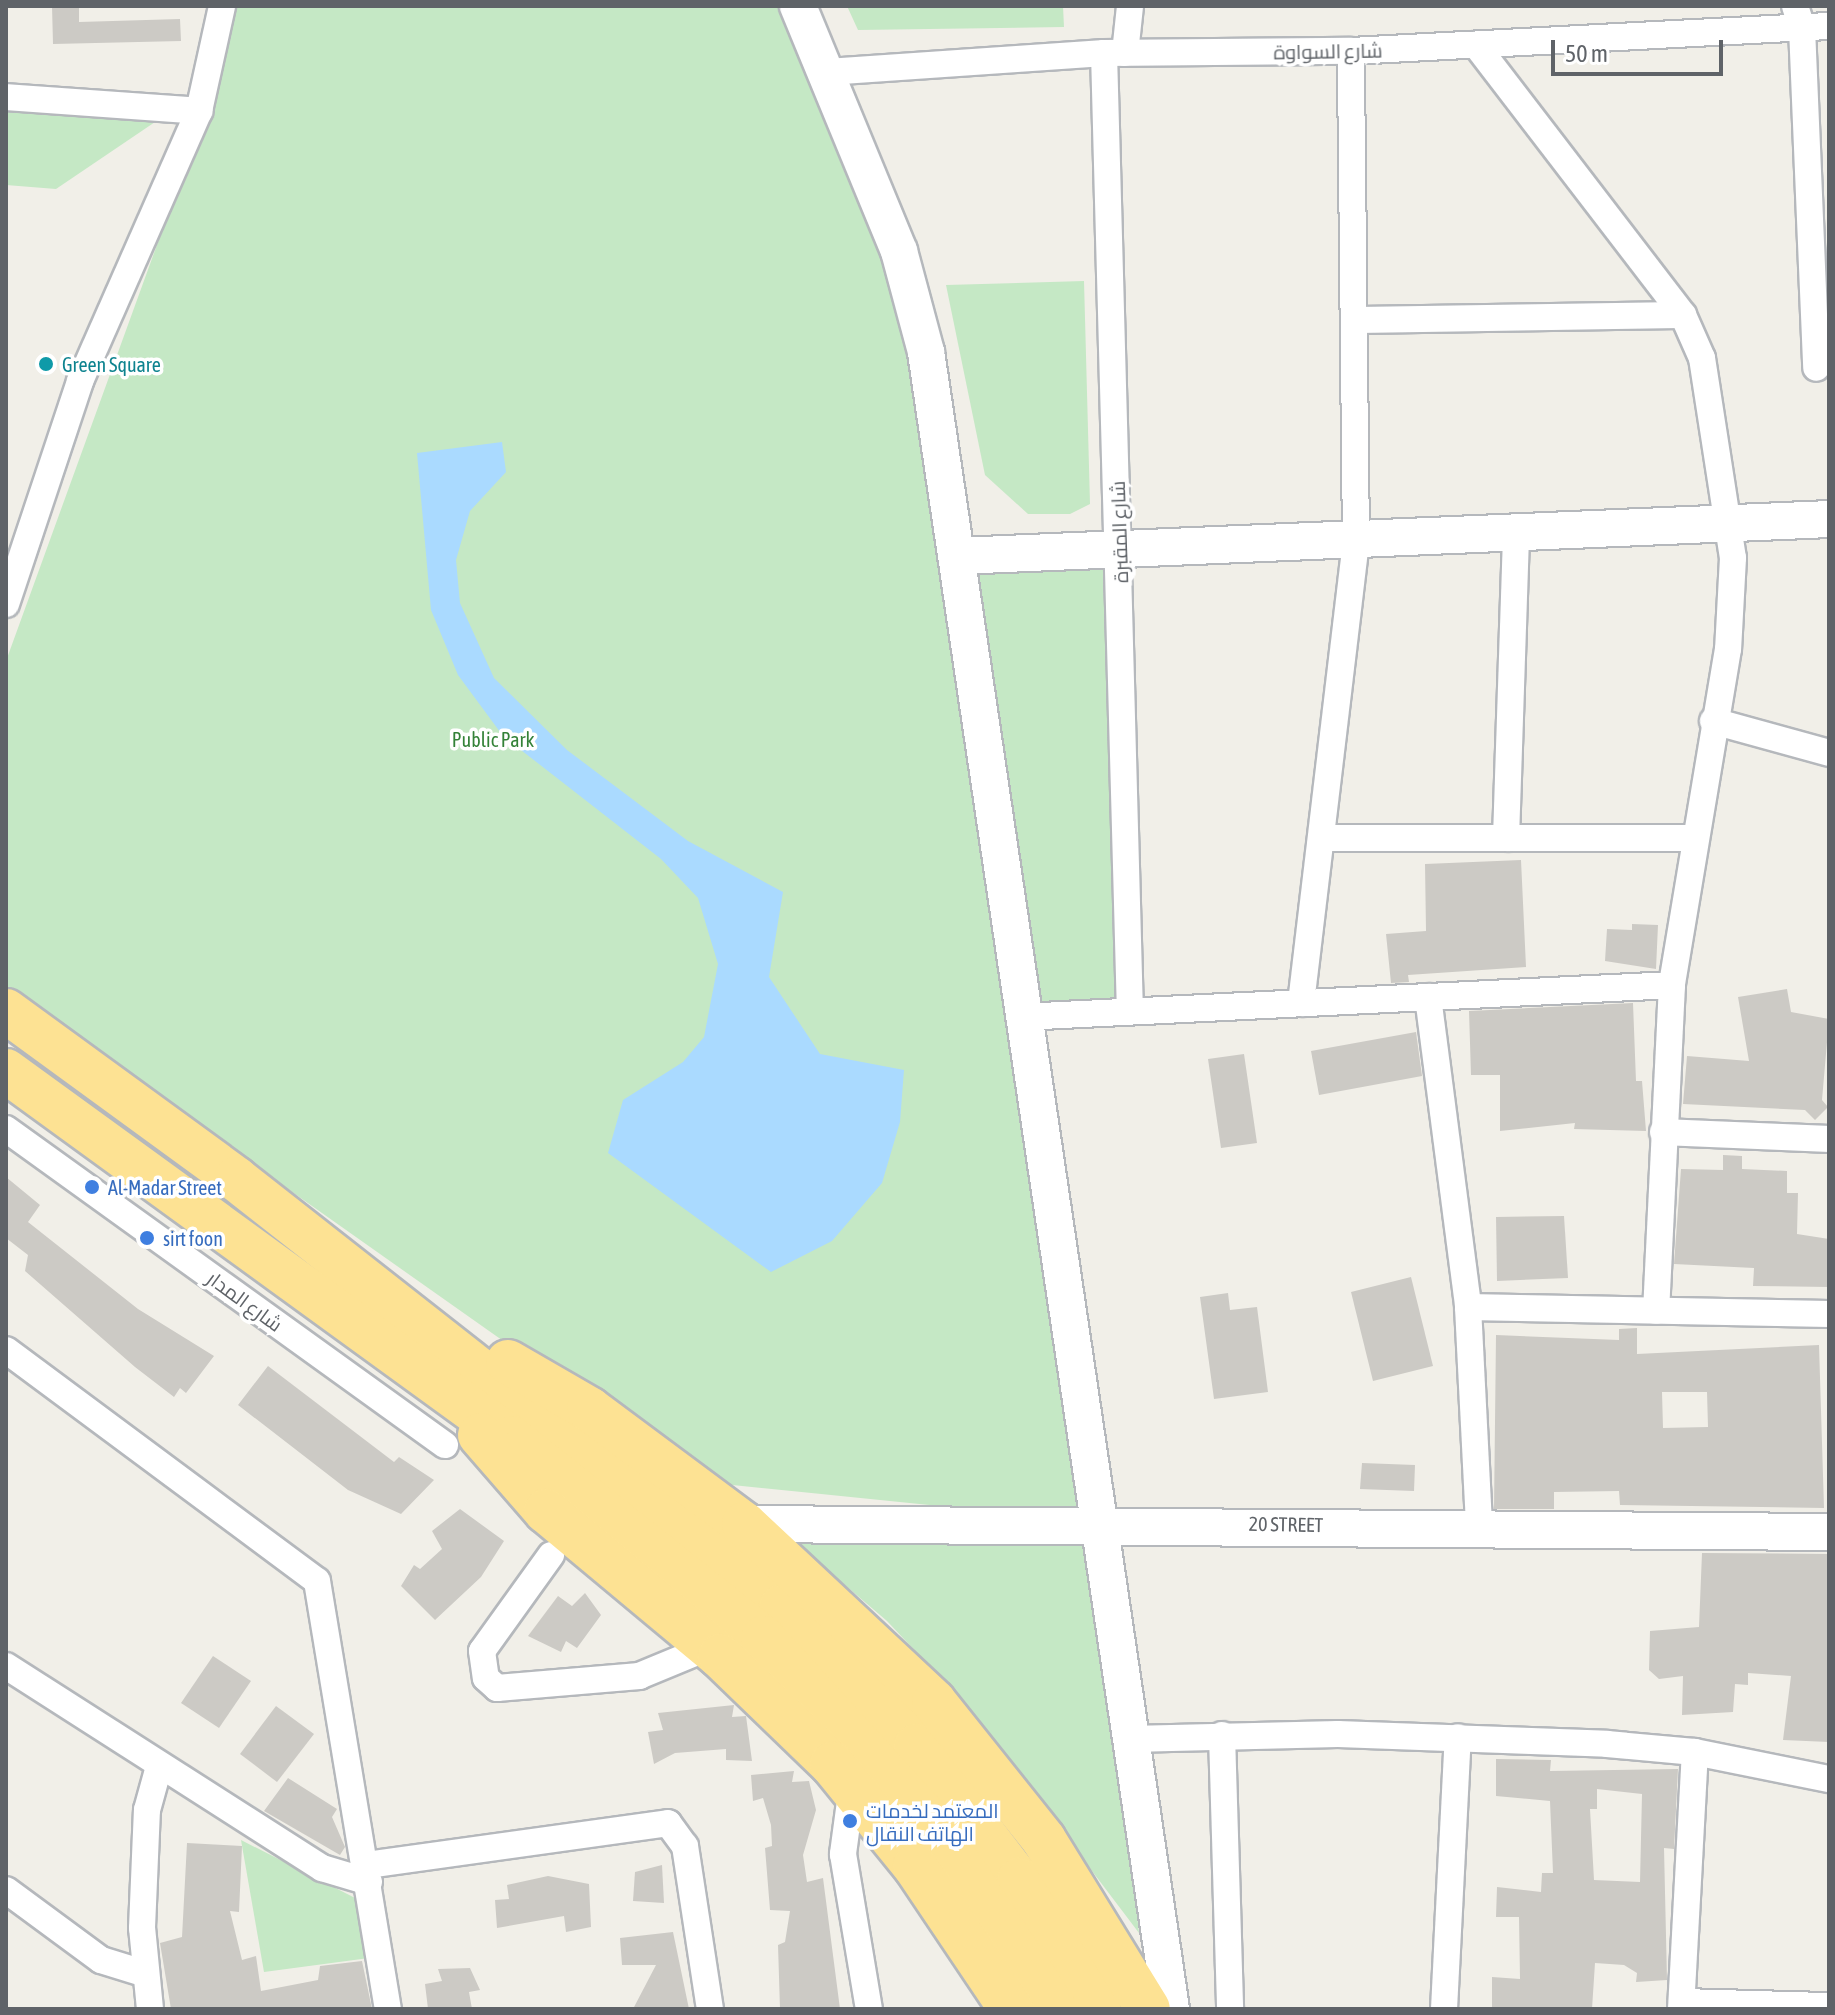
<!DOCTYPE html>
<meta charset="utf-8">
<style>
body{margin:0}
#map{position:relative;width:1835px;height:2015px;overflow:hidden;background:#f1efe8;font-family:"Asap Condensed",Cairo,sans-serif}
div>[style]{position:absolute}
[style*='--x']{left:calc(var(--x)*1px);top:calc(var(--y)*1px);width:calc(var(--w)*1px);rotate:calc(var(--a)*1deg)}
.green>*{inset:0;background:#c5e8c5}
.water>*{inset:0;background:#aadaff}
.building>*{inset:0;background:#cccac5}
.roads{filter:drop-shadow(2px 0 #b5b8bc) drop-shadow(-2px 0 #b5b8bc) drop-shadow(0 2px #b5b8bc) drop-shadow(0 -2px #b5b8bc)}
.street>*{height:26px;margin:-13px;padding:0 13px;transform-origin:13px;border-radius:13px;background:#fff}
.secondary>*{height:36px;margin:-18px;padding:0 18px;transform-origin:18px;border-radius:18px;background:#fff}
.highway>*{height:44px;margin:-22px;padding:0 22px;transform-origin:22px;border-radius:22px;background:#fde293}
.dots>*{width:22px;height:22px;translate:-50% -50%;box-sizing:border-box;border:4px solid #fff;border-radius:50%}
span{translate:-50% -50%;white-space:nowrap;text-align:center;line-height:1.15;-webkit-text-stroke:7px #fff;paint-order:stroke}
.street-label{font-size:20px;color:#5f6368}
.culture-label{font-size:20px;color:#0d838f}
.left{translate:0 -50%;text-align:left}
.park-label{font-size:20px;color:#348238}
.shop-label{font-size:20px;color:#366cbe}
.frame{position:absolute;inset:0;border:8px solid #5f6368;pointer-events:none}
.scale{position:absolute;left:1551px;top:40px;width:172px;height:36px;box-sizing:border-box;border:4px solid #5f6368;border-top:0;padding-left:10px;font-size:24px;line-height:28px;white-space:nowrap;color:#5f6368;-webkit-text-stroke:6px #fff;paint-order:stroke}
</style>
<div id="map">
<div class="green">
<div style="clip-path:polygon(225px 6px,778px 6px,827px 72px,857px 140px,958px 556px,1120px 548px,1130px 1011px,1022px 1017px,1097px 1522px,703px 1482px,6px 990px,6px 661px,211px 96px)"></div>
<div style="clip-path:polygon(847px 6px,1063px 6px,1064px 27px,858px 30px)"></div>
<div style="clip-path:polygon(6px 108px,158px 120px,56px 189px,6px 185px)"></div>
<div style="clip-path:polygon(1084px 281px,1090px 504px,1070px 514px,1028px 514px,985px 475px,946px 285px)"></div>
<div style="clip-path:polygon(790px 1538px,1097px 1545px,1139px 1933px,967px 1706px,887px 1621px)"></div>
<div style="clip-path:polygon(241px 1840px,359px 1900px,369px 1958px,264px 1972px)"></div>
</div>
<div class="water">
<div style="clip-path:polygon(502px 442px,506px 472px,470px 511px,456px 560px,460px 603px,494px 678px,567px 750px,688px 841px,783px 892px,769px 977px,820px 1054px,904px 1070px,900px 1122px,882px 1183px,832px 1241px,771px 1272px,608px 1153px,623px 1100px,683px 1062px,704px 1037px,718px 964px,698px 898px,661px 859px,503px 736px,458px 675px,431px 610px,417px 453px)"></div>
</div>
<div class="building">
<div style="clip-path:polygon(52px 6px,79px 6px,79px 22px,180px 19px,181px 41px,53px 44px)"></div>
<div style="clip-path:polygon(1521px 860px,1526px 967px,1408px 975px,1409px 982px,1391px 983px,1386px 934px,1426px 931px,1425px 864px)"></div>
<div style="clip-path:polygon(1632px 924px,1658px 925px,1656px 969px,1605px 961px,1607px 929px,1632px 930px)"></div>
<div style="clip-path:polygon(1787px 989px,1791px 1012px,1829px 1019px,1822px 1100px,1828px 1107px,1815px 1120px,1805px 1110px,1683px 1104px,1687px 1056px,1749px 1061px,1738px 997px)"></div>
<div style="clip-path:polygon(1633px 1003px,1636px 1081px,1642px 1081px,1646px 1131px,1574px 1129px,1575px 1123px,1500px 1131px,1500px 1075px,1471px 1075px,1469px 1011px)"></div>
<div style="clip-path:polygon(1416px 1032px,1422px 1076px,1319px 1095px,1311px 1051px)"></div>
<div style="clip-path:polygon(1244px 1054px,1257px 1143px,1221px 1148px,1208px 1059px)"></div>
<div style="clip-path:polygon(1723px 1155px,1742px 1156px,1742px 1169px,1787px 1171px,1787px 1193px,1798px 1193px,1797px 1234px,1829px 1239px,1829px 1287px,1753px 1286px,1754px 1268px,1674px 1264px,1681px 1169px,1723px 1170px)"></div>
<div style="clip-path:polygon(6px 1177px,40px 1205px,28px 1222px,138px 1309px,214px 1356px,186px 1393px,180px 1388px,174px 1397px,135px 1367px,25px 1271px,28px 1255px,6px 1238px)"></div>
<div style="clip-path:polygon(1564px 1216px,1568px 1278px,1497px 1281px,1496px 1217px)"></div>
<div style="clip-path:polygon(1411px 1277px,1433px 1366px,1373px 1381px,1351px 1292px)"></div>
<div style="clip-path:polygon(1228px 1293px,1230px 1310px,1257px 1307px,1268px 1392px,1214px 1399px,1200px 1297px)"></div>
<div style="clip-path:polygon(evenodd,1637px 1328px,1637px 1354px,1819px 1345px,1824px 1508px,1620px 1505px,1619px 1491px,1554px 1492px,1554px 1509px,1494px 1509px,1496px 1335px,1619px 1340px,1619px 1329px,1637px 1328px,1662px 1392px,1707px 1392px,1708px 1427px,1663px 1428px,1662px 1392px)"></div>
<div style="clip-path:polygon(268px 1366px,394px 1462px,399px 1457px,434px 1480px,401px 1514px,348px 1490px,238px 1405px)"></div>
<div style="clip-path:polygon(1362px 1463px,1415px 1465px,1414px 1491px,1360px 1489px)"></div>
<div style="clip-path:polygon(460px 1509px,504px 1541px,481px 1577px,435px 1620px,401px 1586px,414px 1565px,420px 1569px,442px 1549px,432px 1531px)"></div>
<div style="clip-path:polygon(1702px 1553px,1829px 1554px,1829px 1742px,1783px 1740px,1791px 1676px,1748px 1673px,1748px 1685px,1735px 1684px,1733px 1712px,1682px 1715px,1683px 1676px,1659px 1679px,1649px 1670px,1650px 1631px,1699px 1627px)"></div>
<div style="clip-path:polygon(585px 1593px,601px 1615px,577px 1648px,566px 1641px,561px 1652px,528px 1636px,558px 1596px,572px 1606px)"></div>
<div style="clip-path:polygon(213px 1656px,251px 1681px,219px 1728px,181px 1703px)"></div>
<div style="clip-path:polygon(734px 1705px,732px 1717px,746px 1716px,752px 1761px,726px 1760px,726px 1749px,675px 1753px,654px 1764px,648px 1732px,663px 1730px,658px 1713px)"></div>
<div style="clip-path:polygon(276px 1706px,314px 1734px,277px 1782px,240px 1754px)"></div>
<div style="clip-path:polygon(evenodd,1496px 1759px,1551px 1760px,1550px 1771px,1678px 1769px,1674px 1849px,1664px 1848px,1667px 1980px,1636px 1982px,1637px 1973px,1624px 1965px,1595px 1963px,1592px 2009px,1492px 2009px,1492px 1977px,1520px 1979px,1519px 1917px,1496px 1917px,1497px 1887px,1541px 1892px,1542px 1873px,1553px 1873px,1550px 1801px,1496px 1796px,1496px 1759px,1597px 1789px,1642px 1794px,1640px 1882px,1594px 1880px,1590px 1809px,1597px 1809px,1597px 1789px)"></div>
<div style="clip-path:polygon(794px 1771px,792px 1782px,809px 1781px,816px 1810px,803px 1855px,807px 1882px,823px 1878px,840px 2009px,780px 2009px,778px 1945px,785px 1942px,790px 1911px,770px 1910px,765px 1848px,772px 1846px,771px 1825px,763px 1798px,753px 1801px,751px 1775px)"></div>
<div style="clip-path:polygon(288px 1778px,337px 1809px,332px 1817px,345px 1847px,340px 1855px,264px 1811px)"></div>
<div style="clip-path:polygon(187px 1843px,242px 1846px,239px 1912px,230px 1911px,242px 1960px,256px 1956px,261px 1991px,318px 1980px,320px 1966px,362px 1961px,372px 2009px,171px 2009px,160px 1943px,182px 1937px)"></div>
<div style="clip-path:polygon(662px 1865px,664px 1903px,633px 1901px,635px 1872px)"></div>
<div style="clip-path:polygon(548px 1876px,589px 1884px,591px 1927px,566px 1932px,564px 1916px,497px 1928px,495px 1900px,509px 1899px,507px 1885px)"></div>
<div style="clip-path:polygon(673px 1932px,689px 2009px,633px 2009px,656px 1965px,622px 1965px,620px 1938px)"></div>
<div style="clip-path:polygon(470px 1968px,480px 1990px,469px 1992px,472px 2009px,428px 2009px,425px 1984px,442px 1981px,438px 1969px)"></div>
</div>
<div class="roads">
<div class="street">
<div style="--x:1795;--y:6;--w:23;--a:72"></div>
<div style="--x:1802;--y:28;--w:340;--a:87.6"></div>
<div style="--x:1476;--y:45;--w:340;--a:52.5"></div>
<div style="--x:1683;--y:315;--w:47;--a:66.2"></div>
<div style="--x:1702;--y:358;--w:202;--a:81.2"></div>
<div style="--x:1733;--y:558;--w:91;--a:93.1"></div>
<div style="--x:1728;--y:649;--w:341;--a:99.5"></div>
<div style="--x:1672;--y:985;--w:326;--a:92.8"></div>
<div style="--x:1104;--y:53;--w:958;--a:88.45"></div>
<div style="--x:1125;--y:53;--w:47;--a:-83.9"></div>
<div style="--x:827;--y:72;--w:278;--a:-3.9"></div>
<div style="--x:1104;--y:53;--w:247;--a:-0.5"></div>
<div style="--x:1351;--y:51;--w:479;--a:-3"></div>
<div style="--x:6;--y:97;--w:194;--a:4.1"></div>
<div style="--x:1355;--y:320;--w:328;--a:-0.9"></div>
<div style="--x:6;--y:604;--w:235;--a:-71.6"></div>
<div style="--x:80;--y:381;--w:295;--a:-66.2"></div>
<div style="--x:199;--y:111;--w:107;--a:-77.6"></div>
<div style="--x:1713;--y:721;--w:120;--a:15.4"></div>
<div style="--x:1321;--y:838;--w:372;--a:0"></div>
<div style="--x:1506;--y:838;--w:302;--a:-88.1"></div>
<div style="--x:1428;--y:997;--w:313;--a:82.6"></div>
<div style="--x:1468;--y:1307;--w:220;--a:87.1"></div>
<div style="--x:1301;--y:1003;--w:461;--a:-83.2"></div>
<div style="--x:1356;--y:545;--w:494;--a:-90.6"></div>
<div style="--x:1021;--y:1017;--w:652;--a:-2.81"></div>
<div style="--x:6;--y:1129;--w:541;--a:35.75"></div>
<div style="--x:1663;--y:1132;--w:166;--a:2.4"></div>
<div style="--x:1468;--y:1307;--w:361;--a:1.1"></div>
<div style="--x:6;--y:1350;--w:387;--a:36.6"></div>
<div style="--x:317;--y:1581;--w:434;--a:80.6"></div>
<div style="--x:551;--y:1555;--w:118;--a:125.7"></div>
<div style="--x:482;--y:1651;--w:27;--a:82"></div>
<div style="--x:486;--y:1678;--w:15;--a:42"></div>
<div style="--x:497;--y:1688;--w:143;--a:-4.8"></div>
<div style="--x:639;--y:1676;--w:76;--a:-22.5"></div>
<div style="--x:6;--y:1666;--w:375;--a:32.6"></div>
<div style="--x:322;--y:1868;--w:49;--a:16.6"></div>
<div style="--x:1222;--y:1735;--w:274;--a:88.3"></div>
<div style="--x:1130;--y:1739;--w:208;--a:-1.4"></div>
<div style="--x:1338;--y:1734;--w:269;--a:2.1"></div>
<div style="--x:1607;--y:1744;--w:88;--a:5.2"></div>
<div style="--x:1695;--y:1752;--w:137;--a:11.4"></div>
<div style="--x:852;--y:1787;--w:68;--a:97.7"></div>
<div style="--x:843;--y:1854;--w:157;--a:80.5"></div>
<div style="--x:367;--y:1865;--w:304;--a:-7.9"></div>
<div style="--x:668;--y:1823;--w:29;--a:54"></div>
<div style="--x:685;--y:1846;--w:165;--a:81.3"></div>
<div style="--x:6;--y:1890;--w:118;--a:36.4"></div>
<div style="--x:101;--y:1960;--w:44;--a:17.2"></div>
<div style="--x:1682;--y:2002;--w:147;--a:1.6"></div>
<div style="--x:150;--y:2009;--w:81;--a:-95.6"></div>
<div style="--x:142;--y:1928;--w:118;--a:-87.6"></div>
<div style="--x:147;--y:1810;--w:41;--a:-74.6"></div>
<div style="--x:1444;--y:2009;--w:272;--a:-87.1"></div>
<div style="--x:1681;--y:2009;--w:257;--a:-86.9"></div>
</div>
<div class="secondary">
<div style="--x:798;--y:6;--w:265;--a:67.6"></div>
<div style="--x:899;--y:251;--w:105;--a:75"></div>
<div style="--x:926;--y:352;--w:1675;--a:81.59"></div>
<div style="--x:958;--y:556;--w:872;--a:-2.43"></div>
<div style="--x:744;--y:1524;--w:1085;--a:0.42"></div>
</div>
<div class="highway">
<div style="--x:6;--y:1011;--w:285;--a:36.1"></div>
<div style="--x:236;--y:1179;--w:693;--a:38.14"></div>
<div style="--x:781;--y:1607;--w:194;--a:45.8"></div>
<div style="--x:916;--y:1746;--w:169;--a:52.5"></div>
<div style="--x:1019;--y:1880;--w:152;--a:58.2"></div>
<div style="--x:6;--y:1071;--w:624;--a:36.01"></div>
<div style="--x:511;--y:1438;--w:322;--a:38.4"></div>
<div style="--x:763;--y:1638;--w:256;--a:47.7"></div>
<div style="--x:935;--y:1827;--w:218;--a:56.6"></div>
<div style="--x:508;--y:1362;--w:94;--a:30.1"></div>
<div style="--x:589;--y:1409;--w:193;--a:36.6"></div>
<div style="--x:744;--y:1524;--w:260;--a:43.1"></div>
<div style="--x:934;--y:1702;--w:176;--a:51.4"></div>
<div style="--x:1044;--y:1840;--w:198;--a:58.4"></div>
<div style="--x:480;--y:1435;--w:101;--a:49"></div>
<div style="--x:546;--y:1511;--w:226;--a:39.8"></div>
<div style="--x:720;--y:1656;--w:156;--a:44"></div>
<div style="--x:832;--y:1764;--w:132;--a:50.9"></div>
<div style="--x:915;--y:1866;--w:172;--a:56.1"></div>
</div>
</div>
<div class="dots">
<div style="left:46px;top:364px;background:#0f9aa8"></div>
<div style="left:92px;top:1187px;background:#3f7fe0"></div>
<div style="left:147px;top:1238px;background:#3f7fe0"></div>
<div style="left:850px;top:1821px;background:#3f7fe0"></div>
</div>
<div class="street-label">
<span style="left:1328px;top:51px;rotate:-1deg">شارع السواوة</span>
<span style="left:1119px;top:532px;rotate:-92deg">شارع المقبرة</span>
<span style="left:245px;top:1301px;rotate:36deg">شارع المدار</span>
<span style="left:1286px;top:1524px;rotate:1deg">20 STREET</span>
</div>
<div class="culture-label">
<span class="left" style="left:62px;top:364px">Green Square</span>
</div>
<div class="park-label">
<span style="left:493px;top:739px">Public Park</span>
</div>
<div class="shop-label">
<span class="left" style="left:108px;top:1187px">Al-Madar Street</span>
<span class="left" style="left:163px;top:1238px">sirt foon</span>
<span class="left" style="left:866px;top:1822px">المعتمد لخدمات<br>الهاتف النقال</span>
</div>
<div class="frame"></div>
<div class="scale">50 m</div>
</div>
